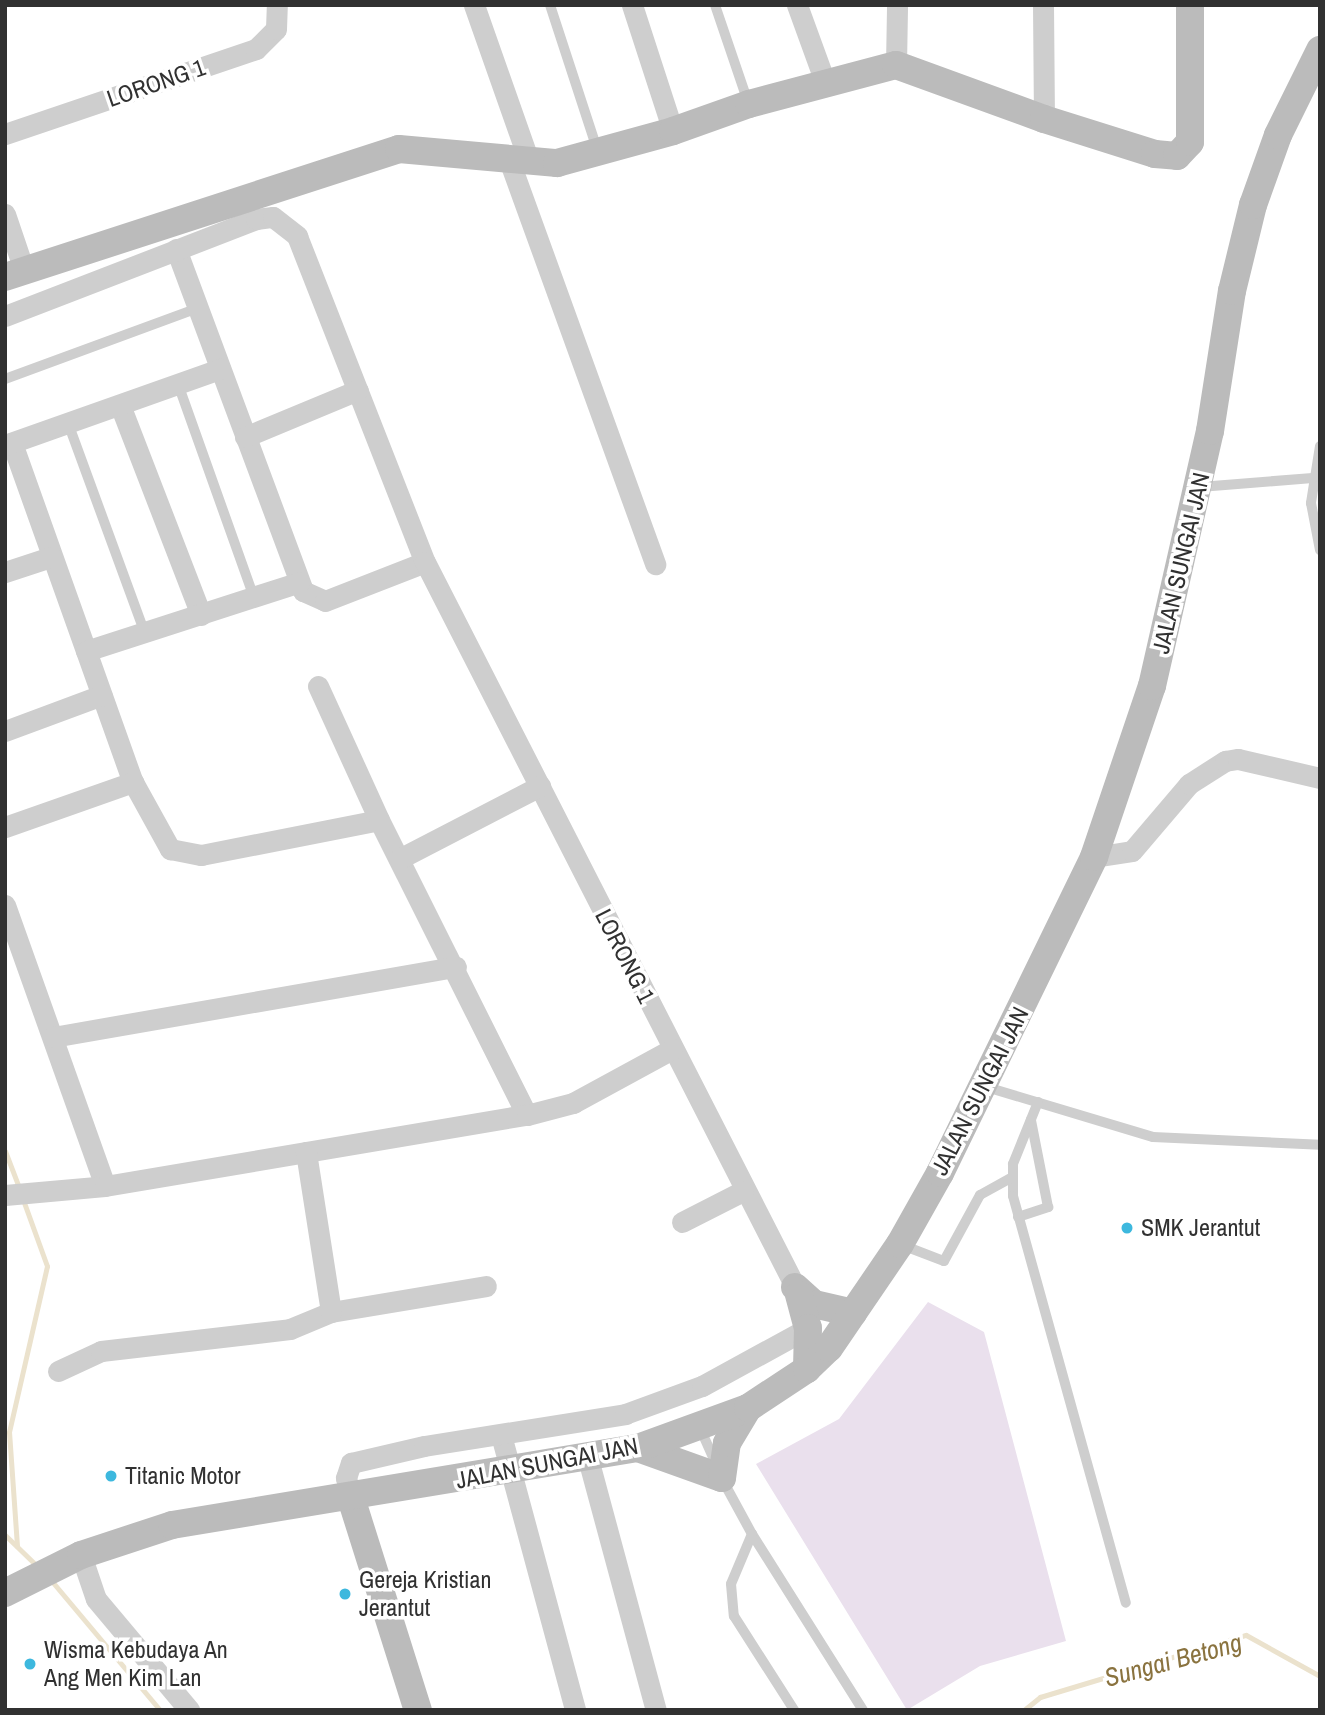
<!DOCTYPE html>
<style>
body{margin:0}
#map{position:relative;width:1325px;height:1715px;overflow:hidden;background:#fff;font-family:"Archivo Narrow",sans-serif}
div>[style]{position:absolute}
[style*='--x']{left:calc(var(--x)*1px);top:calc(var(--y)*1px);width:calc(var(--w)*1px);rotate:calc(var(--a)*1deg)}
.green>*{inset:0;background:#eae0ed}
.stream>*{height:5px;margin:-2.5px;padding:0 2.5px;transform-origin:2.5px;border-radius:2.5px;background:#ebe2cd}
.lane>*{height:10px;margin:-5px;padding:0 5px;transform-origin:5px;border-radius:5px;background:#cecece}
.street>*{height:21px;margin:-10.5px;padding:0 10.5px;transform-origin:10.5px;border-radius:10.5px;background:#cecece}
.secondary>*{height:28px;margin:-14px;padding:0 14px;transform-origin:14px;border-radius:14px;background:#bbb}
.dots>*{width:19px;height:19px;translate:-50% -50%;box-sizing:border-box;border:4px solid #fff;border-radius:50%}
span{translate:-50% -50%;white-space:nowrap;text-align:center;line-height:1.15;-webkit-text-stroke:7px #fff;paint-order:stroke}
.street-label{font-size:24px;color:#313131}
.poi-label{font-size:24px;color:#313131}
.left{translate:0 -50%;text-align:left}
.water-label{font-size:26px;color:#8a733f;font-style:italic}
.frame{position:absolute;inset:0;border:7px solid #313131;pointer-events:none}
</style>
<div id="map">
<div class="green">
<div style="clip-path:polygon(928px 1302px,984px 1332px,1066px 1641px,980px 1666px,907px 1710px,756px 1464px,839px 1419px)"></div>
</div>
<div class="stream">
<div style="--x:5;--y:1151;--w:40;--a:69"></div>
<div style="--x:5;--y:1535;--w:46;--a:44.1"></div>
<div style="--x:17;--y:1546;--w:114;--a:-94"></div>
<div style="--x:9;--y:1432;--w:170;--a:-77.1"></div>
<div style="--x:47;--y:1266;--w:73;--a:-109.9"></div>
<div style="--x:50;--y:1579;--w:171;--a:50"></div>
<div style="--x:1024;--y:1710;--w:21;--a:-39"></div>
<div style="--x:1040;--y:1697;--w:215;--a:-16.8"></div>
<div style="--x:1246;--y:1635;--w:85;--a:29"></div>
</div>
<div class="lane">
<div style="--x:550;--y:5;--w:155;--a:71.9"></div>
<div style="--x:715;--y:5;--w:102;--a:71.2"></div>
<div style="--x:5;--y:379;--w:206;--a:-20.2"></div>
<div style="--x:178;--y:384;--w:226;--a:70.4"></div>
<div style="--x:68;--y:423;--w:224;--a:69.9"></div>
<div style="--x:1320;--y:446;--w:58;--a:99"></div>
<div style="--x:1311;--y:503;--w:48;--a:79.2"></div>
<div style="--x:1200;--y:487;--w:113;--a:-4.6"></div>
<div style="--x:983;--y:1086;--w:177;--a:16.7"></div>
<div style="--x:1153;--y:1137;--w:167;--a:2.7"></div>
<div style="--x:1038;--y:1102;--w:67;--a:112"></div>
<div style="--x:1013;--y:1164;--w:32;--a:90"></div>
<div style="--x:1013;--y:1196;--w:422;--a:74.5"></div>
<div style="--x:1018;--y:1217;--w:32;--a:-18"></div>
<div style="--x:1048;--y:1207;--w:89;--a:-101.1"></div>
<div style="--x:902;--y:1245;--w:45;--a:20.9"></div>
<div style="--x:944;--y:1261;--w:75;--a:-61.4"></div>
<div style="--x:980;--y:1195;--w:37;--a:-29"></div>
<div style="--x:700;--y:1428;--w:39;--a:66"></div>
<div style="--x:722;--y:1479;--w:63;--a:61.4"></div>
<div style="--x:752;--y:1534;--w:208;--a:57.8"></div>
<div style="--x:752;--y:1534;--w:54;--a:112.8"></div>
<div style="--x:731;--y:1584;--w:32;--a:85"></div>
<div style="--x:734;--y:1616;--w:112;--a:57.4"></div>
</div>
<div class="street">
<div style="--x:474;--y:5;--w:165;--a:70.6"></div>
<div style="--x:632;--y:5;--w:133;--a:72"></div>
<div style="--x:797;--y:5;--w:82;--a:70"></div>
<div style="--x:1043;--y:5;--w:114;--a:89.5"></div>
<div style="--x:896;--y:65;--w:60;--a:-89"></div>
<div style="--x:5;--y:134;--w:265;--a:-18.7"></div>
<div style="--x:256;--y:49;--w:28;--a:-45"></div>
<div style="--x:276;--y:29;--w:24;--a:-88"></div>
<div style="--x:509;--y:160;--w:430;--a:70.1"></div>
<div style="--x:5;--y:214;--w:59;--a:71.3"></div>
<div style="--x:176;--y:249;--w:365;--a:69.6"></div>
<div style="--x:303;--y:591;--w:24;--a:24"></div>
<div style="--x:325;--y:601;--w:107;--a:-21.3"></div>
<div style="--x:5;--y:316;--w:269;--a:-21.1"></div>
<div style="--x:256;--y:219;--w:17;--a:-7"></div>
<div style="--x:273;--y:217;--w:31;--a:38"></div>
<div style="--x:297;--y:236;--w:350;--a:68.6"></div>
<div style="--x:425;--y:562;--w:829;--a:62.94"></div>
<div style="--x:120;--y:405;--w:225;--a:68.9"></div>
<div style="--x:245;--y:437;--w:122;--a:-22.6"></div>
<div style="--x:12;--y:443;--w:360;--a:70.4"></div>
<div style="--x:133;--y:782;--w:77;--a:61.1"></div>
<div style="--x:170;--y:849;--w:32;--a:11"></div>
<div style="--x:201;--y:855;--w:181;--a:-11.1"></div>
<div style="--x:5;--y:445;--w:228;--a:-19.5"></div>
<div style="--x:5;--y:572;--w:48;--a:-18.1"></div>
<div style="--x:86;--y:651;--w:224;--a:-17.9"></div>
<div style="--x:318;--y:686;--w:147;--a:65.5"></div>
<div style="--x:379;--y:820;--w:330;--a:63.4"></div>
<div style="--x:5;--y:731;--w:103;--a:-20.4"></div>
<div style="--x:5;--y:827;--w:136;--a:-19.4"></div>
<div style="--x:1094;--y:857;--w:38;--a:-9"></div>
<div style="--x:1132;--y:851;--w:88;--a:-49.6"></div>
<div style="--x:1189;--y:784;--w:43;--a:-32.6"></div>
<div style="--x:1225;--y:761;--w:13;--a:-9"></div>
<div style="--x:1238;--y:759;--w:84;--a:13"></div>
<div style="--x:399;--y:859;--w:159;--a:-27.4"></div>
<div style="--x:5;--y:905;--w:298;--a:70.4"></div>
<div style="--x:53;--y:1037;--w:409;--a:-9.9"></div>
<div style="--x:5;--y:1195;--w:100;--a:-5.1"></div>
<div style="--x:105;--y:1186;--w:428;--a:-9.6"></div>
<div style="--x:527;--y:1115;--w:48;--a:-14.6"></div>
<div style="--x:573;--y:1103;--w:113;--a:-28.6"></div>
<div style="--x:682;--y:1222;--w:68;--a:-26.9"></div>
<div style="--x:331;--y:1312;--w:157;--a:-9.5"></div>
<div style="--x:58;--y:1371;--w:47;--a:-24.9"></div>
<div style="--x:101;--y:1351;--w:190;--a:-6.6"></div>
<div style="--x:290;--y:1329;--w:44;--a:-22.5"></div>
<div style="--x:331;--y:1312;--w:162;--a:-98.9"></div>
<div style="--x:501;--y:1435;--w:285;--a:74.9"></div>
<div style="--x:587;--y:1455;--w:264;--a:74.9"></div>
<div style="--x:351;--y:1498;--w:21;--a:-104"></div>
<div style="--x:346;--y:1478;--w:16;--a:-72"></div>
<div style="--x:351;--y:1463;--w:75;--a:-13.1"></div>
<div style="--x:424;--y:1446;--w:204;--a:-9"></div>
<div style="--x:625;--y:1414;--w:82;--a:-20"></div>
<div style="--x:702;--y:1386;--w:121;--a:-28.7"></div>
<div style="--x:81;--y:1555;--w:46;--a:71.2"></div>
<div style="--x:96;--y:1599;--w:145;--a:50"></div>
</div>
<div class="secondary">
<div style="--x:5;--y:277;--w:414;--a:-18"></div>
<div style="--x:399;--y:149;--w:159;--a:5.1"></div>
<div style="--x:557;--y:163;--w:120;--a:-15.4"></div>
<div style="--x:673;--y:131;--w:81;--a:-19.6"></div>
<div style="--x:749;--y:104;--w:152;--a:-14.9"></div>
<div style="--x:896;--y:65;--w:158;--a:20"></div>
<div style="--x:1044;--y:119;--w:116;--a:17.5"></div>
<div style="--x:1155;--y:154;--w:22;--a:5"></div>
<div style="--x:1177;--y:156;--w:19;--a:-47"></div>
<div style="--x:1190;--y:142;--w:137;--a:-90"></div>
<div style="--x:795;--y:1287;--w:25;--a:42"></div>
<div style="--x:814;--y:1304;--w:40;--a:13"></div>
<div style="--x:799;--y:1295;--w:34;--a:75"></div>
<div style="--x:808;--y:1328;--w:41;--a:91.4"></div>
<div style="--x:638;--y:1448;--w:89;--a:19.7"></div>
<div style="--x:722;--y:1478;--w:35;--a:-82"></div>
<div style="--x:727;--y:1443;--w:41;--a:-59"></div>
<div style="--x:351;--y:1498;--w:222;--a:72.5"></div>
<div style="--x:5;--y:1593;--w:85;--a:-26.6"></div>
<div style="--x:81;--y:1555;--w:96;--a:-18.2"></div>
<div style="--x:172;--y:1525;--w:472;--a:-9.4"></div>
<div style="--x:638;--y:1448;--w:117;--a:-20"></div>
<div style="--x:748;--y:1408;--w:71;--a:-33.5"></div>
<div style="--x:807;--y:1369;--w:30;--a:-44"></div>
<div style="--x:829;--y:1348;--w:126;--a:-55.7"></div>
<div style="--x:900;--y:1244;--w:81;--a:-60.6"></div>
<div style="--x:940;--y:1173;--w:352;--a:-64"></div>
<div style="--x:1094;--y:857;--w:181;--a:-71.3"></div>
<div style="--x:1152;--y:686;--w:262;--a:-77.2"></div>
<div style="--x:1210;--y:431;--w:142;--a:-81.1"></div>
<div style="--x:1232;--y:291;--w:89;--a:-76.3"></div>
<div style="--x:1253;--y:205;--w:74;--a:-70.3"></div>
<div style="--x:1278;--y:135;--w:95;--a:-63.7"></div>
</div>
<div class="dots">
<div style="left:1127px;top:1228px;background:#3db8de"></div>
<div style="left:111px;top:1476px;background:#3db8de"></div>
<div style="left:345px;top:1594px;background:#3db8de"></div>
<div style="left:30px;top:1664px;background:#3db8de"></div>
</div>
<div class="street-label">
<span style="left:156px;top:83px;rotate:-19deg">LORONG 1</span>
<span style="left:1181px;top:563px;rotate:-77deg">JALAN SUNGAI JAN</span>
<span style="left:625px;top:956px;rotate:63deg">LORONG 1</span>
<span style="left:980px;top:1091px;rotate:-63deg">JALAN SUNGAI JAN</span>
<span style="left:547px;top:1463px;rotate:-11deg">JALAN SUNGAI JAN</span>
</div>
<div class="poi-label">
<span class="left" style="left:1141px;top:1228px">SMK Jerantut</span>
<span class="left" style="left:125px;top:1476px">Titanic Motor</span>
<span class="left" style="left:359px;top:1594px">Gereja Kristian<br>Jerantut</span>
<span class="left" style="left:44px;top:1664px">Wisma Kebudaya An<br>Ang Men Kim Lan</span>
</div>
<div class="water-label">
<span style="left:1173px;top:1660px;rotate:-15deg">Sungai Betong</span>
</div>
<div class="frame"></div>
</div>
